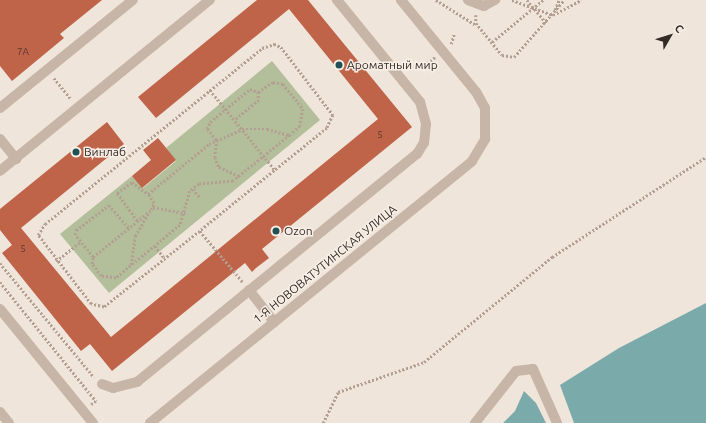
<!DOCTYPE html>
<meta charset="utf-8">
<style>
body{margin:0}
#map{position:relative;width:706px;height:423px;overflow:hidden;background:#f0e5da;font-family:Ubuntu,sans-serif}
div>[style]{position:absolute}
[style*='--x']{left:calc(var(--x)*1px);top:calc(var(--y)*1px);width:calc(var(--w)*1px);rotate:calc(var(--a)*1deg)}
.green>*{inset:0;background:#b3be9b}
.water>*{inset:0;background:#7baaab}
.building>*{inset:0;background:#bf6349}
.path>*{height:2.5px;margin-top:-1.25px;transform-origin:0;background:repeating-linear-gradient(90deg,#b39f91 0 2px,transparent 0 4px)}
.minor>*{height:10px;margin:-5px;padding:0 5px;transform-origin:5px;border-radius:5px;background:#c7b5a7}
.dots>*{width:11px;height:11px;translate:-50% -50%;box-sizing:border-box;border:2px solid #f8efe6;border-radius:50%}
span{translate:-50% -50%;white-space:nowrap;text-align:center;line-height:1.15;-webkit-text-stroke:3px #f8efe6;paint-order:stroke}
.number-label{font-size:10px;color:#573930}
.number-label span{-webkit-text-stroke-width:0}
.poi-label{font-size:12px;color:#342b27}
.left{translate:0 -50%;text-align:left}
.street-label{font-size:12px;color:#342b27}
.north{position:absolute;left:650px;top:16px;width:40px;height:40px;-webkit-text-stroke:3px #f8efe6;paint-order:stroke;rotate:51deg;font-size:11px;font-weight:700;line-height:16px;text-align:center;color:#342b27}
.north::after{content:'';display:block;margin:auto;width:14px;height:18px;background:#342b27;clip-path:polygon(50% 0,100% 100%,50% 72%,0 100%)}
</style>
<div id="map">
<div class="green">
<div style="clip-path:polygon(272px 61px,320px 120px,109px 293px,60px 234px,132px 176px,143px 188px,176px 161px,166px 148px)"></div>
</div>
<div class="water">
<div style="clip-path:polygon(706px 303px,706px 423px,574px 423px,560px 385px,619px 348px)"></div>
<div style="clip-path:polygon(524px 391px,536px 403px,546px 423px,503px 423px,515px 411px)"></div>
</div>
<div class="building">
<div style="clip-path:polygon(0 0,102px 0,60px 34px,64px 38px,12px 81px,0 66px)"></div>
<div style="clip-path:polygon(257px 0,308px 0,412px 127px,262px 249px,269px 258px,256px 268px,252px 272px,245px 263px,112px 371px,90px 344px,81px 351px,2px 253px,12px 245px,0 230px,0 209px,107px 122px,124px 144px,21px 228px,111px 337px,378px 119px,289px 9px,156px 118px,138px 97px)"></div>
<div style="clip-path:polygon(158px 138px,176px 160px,142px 188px,132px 176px,151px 160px,143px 150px)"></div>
</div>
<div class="path">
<div style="--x:436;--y:0;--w:47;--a:32"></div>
<div style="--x:512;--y:0;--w:44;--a:20.1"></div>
<div style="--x:553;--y:15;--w:32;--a:-28"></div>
<div style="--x:527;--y:0;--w:30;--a:50"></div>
<div style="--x:555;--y:10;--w:11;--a:-68"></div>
<div style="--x:476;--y:15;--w:8;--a:90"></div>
<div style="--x:476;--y:23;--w:41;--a:50.9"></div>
<div style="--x:502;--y:55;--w:12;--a:9"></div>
<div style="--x:514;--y:57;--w:76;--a:-48.7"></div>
<div style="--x:492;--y:42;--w:66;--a:-39.5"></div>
<div style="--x:451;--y:44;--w:10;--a:-73"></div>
<div style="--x:424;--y:66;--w:14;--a:-39"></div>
<div style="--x:54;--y:78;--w:27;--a:51"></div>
<div style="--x:210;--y:90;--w:103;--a:50.9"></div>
<div style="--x:258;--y:92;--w:18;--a:-34"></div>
<div style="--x:273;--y:82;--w:10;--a:11"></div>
<div style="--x:283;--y:84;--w:32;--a:51"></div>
<div style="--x:303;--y:109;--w:17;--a:100"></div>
<div style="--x:300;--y:126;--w:13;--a:138"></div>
<div style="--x:290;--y:135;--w:73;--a:141.1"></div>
<div style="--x:233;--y:181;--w:34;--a:175"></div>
<div style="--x:199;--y:184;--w:11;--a:142"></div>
<div style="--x:190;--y:191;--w:35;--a:106"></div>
<div style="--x:180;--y:225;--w:83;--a:140.4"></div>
<div style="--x:116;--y:278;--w:15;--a:-172"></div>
<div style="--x:101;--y:276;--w:15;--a:-127"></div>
<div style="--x:92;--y:264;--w:7;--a:-82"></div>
<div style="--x:93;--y:257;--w:75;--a:-39"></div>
<div style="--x:151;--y:210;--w:8;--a:-67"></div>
<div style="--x:154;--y:203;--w:11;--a:-124"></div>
<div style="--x:148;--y:194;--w:79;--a:-39.3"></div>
<div style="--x:209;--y:144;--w:36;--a:-24"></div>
<div style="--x:242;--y:129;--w:25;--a:0"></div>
<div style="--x:267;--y:129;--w:24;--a:15"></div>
<div style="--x:216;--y:140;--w:14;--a:-129"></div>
<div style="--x:207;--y:129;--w:8;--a:-67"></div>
<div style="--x:210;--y:122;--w:52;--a:-39.5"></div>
<div style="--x:250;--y:89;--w:9;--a:21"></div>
<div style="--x:258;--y:92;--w:8;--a:83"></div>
<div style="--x:259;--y:100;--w:31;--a:140"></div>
<div style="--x:217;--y:140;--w:17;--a:97"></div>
<div style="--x:215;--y:157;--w:11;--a:68"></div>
<div style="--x:219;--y:167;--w:22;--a:24"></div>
<div style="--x:193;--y:189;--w:11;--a:49"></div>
<div style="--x:153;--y:207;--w:33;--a:11"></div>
<div style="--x:137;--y:221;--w:34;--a:-126"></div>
<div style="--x:117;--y:193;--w:19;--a:-36"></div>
<div style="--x:132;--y:182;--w:20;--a:37"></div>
<div style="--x:200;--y:231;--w:122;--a:141.6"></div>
<div style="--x:104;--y:307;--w:13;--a:-167"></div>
<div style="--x:91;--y:304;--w:87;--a:-127.5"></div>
<div style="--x:38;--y:235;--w:13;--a:-58"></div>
<div style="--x:45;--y:224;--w:279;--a:-39"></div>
<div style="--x:262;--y:48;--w:13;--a:-18"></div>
<div style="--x:274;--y:44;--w:8;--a:23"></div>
<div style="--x:281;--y:47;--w:86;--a:52.6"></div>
<div style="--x:333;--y:115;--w:14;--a:115"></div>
<div style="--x:327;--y:128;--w:164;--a:141"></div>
<div style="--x:200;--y:231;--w:67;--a:49.9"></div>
<div style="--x:155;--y:246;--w:16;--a:52"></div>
<div style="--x:93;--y:257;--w:28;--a:-129"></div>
<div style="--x:75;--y:235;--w:5;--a:-79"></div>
<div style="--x:76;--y:230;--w:41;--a:-37.1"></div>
<div style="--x:109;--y:205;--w:30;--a:49"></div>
<div style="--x:56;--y:261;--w:31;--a:-38"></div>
<div style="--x:0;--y:263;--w:148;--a:50.5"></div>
<div style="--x:131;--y:265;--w:29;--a:-82"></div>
<div style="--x:135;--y:236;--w:26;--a:-59"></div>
<div style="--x:0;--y:282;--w:153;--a:51.1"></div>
<div style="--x:96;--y:401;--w:6;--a:141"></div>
<div style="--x:323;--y:423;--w:34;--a:-64"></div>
<div style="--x:338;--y:392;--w:91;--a:-19.2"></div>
<div style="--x:424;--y:362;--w:166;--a:-39.4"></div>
<div style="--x:552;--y:257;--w:184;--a:-33"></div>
</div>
<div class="minor">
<div style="--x:468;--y:0;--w:17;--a:21"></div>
<div style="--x:484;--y:6;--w:13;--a:-29"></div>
<div style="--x:0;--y:108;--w:171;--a:-39.1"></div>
<div style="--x:0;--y:139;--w:26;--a:51"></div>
<div style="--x:0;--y:171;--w:271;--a:-39.2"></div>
<div style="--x:249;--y:290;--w:41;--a:52"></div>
<div style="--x:0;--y:309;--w:147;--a:50.8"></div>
<div style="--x:102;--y:384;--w:12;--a:20"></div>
<div style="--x:113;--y:388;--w:25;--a:-14"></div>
<div style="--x:137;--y:382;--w:361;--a:-39.2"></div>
<div style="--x:417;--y:154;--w:13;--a:-58"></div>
<div style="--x:424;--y:143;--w:19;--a:-84"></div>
<div style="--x:426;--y:124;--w:23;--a:-105"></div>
<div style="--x:420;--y:102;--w:132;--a:-129.1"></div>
<div style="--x:0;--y:412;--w:14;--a:51"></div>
<div style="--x:150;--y:423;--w:415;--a:-39.1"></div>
<div style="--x:472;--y:161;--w:26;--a:-59"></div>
<div style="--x:485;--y:139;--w:31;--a:-90"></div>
<div style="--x:485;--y:108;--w:18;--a:-119"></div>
<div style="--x:476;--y:92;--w:119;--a:-129.2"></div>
<div style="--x:475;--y:423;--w:66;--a:-51.7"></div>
<div style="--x:516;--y:371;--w:17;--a:-7"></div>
<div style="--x:533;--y:369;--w:59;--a:66"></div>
</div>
<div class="dots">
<div style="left:339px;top:65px;background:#1f5053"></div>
<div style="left:76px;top:152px;background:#1f5053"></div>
<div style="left:276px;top:231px;background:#1f5053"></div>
</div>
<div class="number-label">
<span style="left:23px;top:52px">7А</span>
<span style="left:380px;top:135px">5</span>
<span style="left:23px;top:249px">5</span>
</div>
<div class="poi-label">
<span class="left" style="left:347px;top:65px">Ароматный мир</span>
<span class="left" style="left:84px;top:152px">Винлаб</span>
<span class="left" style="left:284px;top:231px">Ozon</span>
</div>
<div class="street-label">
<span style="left:325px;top:264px;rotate:-39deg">1-Я НОВОВАТУТИНСКАЯ УЛИЦА</span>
</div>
<div class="north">С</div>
</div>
